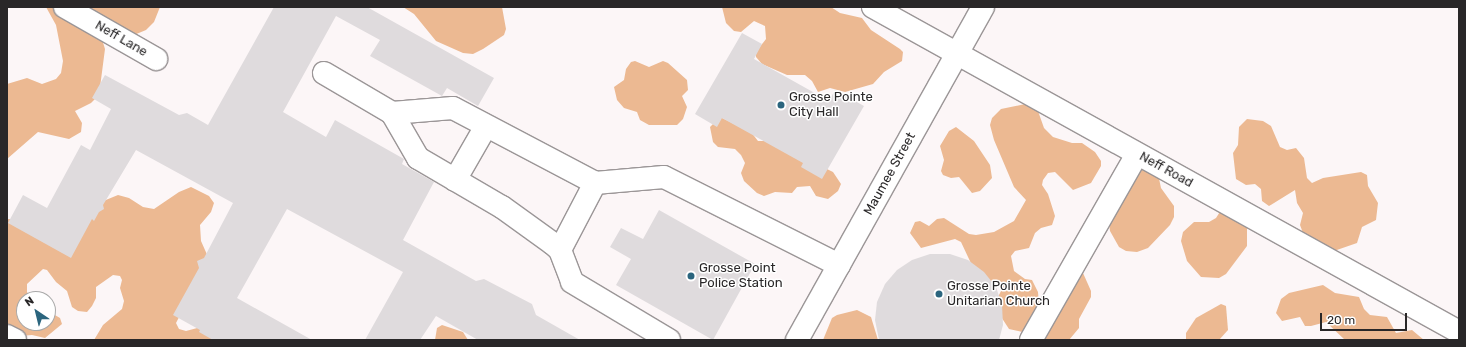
<!DOCTYPE html>
<style>
body{margin:0}
#map{position:relative;width:1466px;height:347px;overflow:hidden;background:#fcf6f7;font-family:Rubik,sans-serif}
div>[style]{position:absolute}
[style*='--x']{left:calc(var(--x)*1px);top:calc(var(--y)*1px);width:calc(var(--w)*1px);rotate:calc(var(--a)*1deg)}
.green>*{inset:0;background:#ecb992}
.building>*{inset:0;background:#dfdbdd}
.roads{filter:drop-shadow(1px 0 #9b9697) drop-shadow(-1px 0 #9b9697) drop-shadow(0 1px #9b9697) drop-shadow(0 -1px #9b9697)}
.minor>*{height:22px;margin:-11px;padding:0 11px;transform-origin:11px;border-radius:11px;background:#fff}
.dots>*{width:11px;height:11px;translate:-50% -50%;box-sizing:border-box;border:2px solid #fff;border-radius:50%}
span{translate:-50% -50%;white-space:nowrap;text-align:center;line-height:1.15;-webkit-text-stroke:3px #fff;paint-order:stroke}
.street-label{font-size:13px;color:#292728}
.poi-label{font-size:13px;color:#292728}
.left{translate:0 -50%;text-align:left}
.frame{position:absolute;inset:0;border:8px solid #292728;pointer-events:none}
.north{position:absolute;left:16px;top:291px;width:40px;height:40px;box-sizing:border-box;background:#fff;border:1px solid #a9a9a9;border-radius:50%;rotate:325deg;font-size:11px;font-weight:700;line-height:16px;text-align:center;color:#292728}
.north::after{content:'';display:block;margin:auto;width:14px;height:18px;background:#2b657e;clip-path:polygon(50% 0,100% 100%,50% 72%,0 100%)}
.scale{position:absolute;left:1320px;top:313px;width:87px;height:18px;box-sizing:border-box;border:2px solid #292728;border-top:0;padding-left:5px;font-size:12px;line-height:14px;white-space:nowrap;color:#292728;-webkit-text-stroke:3px #fff;paint-order:stroke}
</style>
<div id="map">
<div class="green">
<div style="clip-path:polygon(46px 7px,160px 7px,154px 22px,146px 30px,134px 35px,101px 36px,105px 49px,99px 95px,91px 103px,75px 111px,82px 123px,81px 132px,69px 139px,38px 132px,7px 159px,7px 84px,27px 78px,42px 84px,56px 79px,61px 73px,63px 61px,56px 25px)"></div>
<div style="clip-path:polygon(403px 7px,502px 7px,506px 29px,504px 35px,483px 49px,473px 54px,463px 53px,436px 41px,414px 14px)"></div>
<div style="clip-path:polygon(722px 7px,831px 7px,840px 13px,862px 18px,871px 30px,900px 49px,903px 52px,902px 61px,884px 72px,873px 84px,845px 92px,830px 88px,818px 92px,812px 81px,805px 75px,787px 75px,762px 64px,756px 57px,756px 52px,766px 39px,765px 26px,754px 21px,741px 32px,734px 31px,726px 23px)"></div>
<div style="clip-path:polygon(635px 61px,649px 67px,663px 61px,668px 63px,687px 80px,688px 90px,682px 96px,687px 107px,683px 119px,677px 125px,649px 125px,640px 120px,637px 112px,624px 108px,617px 100px,614px 87px,624px 80px,626px 69px,631px 62px)"></div>
<div style="clip-path:polygon(1030px 103px,1038px 111px,1044px 128px,1053px 137px,1072px 143px,1082px 143px,1095px 152px,1101px 161px,1101px 166px,1091px 183px,1073px 190px,1055px 172px,1048px 173px,1043px 180px,1042px 185px,1048px 194px,1055px 216px,1052px 225px,1041px 228px,1035px 233px,1029px 248px,1015px 251px,1011px 256px,1014px 271px,1025px 279px,1032px 280px,1038px 292px,1040px 319px,1047px 324px,1056px 319px,1075px 268px,1083px 273px,1091px 291px,1091px 297px,1079px 319px,1079px 328px,1069px 340px,1037px 340px,1031px 334px,1009px 329px,996px 309px,996px 301px,1003px 287px,1000px 282px,989px 285px,976px 274px,961px 242px,955px 239px,921px 248px,910px 233px,915px 222px,920px 221px,929px 226px,937px 219px,944px 218px,969px 234px,976px 235px,994px 232px,1014px 221px,1026px 200px,1014px 187px,994px 140px,990px 125px,992px 118px,1001px 109px)"></div>
<div style="clip-path:polygon(720px 117px,751px 132px,758px 141px,770px 141px,833px 172px,841px 184px,838px 191px,828px 199px,816px 196px,810px 186px,797px 187px,792px 193px,775px 192px,764px 196px,757px 193px,744px 181px,741px 173px,745px 163px,741px 155px,735px 149px,718px 147px,713px 142px,710px 127px)"></div>
<div style="clip-path:polygon(1247px 119px,1263px 121px,1271px 126px,1280px 147px,1287px 150px,1296px 148px,1304px 158px,1307px 178px,1312px 183px,1323px 178px,1361px 172px,1367px 175px,1368px 186px,1378px 203px,1376px 220px,1362px 227px,1357px 243px,1331px 252px,1303px 233px,1300px 225px,1303px 213px,1297px 203px,1295px 190px,1269px 206px,1262px 201px,1261px 189px,1255px 184px,1246px 185px,1236px 179px,1233px 153px,1238px 145px,1239px 127px)"></div>
<div style="clip-path:polygon(956px 127px,974px 141px,990px 165px,992px 178px,980px 191px,972px 193px,959px 177px,951px 178px,943px 175px,941px 171px,944px 160px,940px 146px,949px 131px)"></div>
<div style="clip-path:polygon(1127px 166px,1157px 169px,1161px 188px,1174px 206px,1174px 217px,1170px 225px,1148px 248px,1137px 252px,1126px 251px,1119px 247px,1110px 231px,1108px 216px)"></div>
<div style="clip-path:polygon(191px 187px,209px 196px,214px 203px,211px 212px,200px 225px,201px 241px,209px 259px,176px 323px,179px 329px,186px 331px,201px 327px,215px 340px,94px 340px,103px 325px,122px 309px,124px 301px,120px 288px,122px 280px,120px 276px,113px 275px,96px 287px,96px 298px,92px 306px,87px 312px,78px 311px,72px 307px,67px 291px,56px 282px,47px 270px,43px 269px,27px 284px,27px 292px,31px 299px,24px 299px,24px 323px,48px 323px,48px 311px,60px 318px,62px 324px,45px 338px,32px 335px,9px 337px,7px 340px,7px 219px,27px 220px,96px 204px,118px 195px,129px 198px,143px 207px,154px 209px,179px 192px)"></div>
<div style="clip-path:polygon(1223px 207px,1247px 217px,1247px 246px,1226px 274px,1219px 278px,1201px 277px,1187px 261px,1181px 241px,1183px 232px,1194px 222px,1209px 222px,1216px 218px)"></div>
<div style="clip-path:polygon(1323px 285px,1335px 293px,1359px 297px,1364px 309px,1370px 315px,1387px 317px,1396px 333px,1412px 330px,1424px 340px,1345px 340px,1326px 322px,1311px 326px,1305px 326px,1300px 317px,1282px 321px,1276px 313px,1281px 299px,1289px 293px)"></div>
<div style="clip-path:polygon(1221px 304px,1226px 306px,1228px 330px,1219px 340px,1186px 340px,1186px 333px,1196px 318px)"></div>
<div style="clip-path:polygon(857px 310px,871px 317px,878px 340px,823px 340px,832px 318px,837px 315px)"></div>
<div style="clip-path:polygon(442px 325px,463px 332px,468px 340px,435px 340px,437px 328px)"></div>
</div>
<div class="building">
<div style="clip-path:polygon(274px 7px,367px 7px,494px 78px,478px 106px,447px 88px,442px 96px,370px 56px,380px 40px,336px 16px,283px 112px,326px 137px,335px 120px,404px 159px,402px 164px,434px 182px,403px 240px,476px 281px,484px 279px,532px 304px,536px 315px,580px 340px,478px 340px,436px 316px,420px 340px,365px 340px,403px 272px,287px 209px,237px 298px,312px 340px,213px 340px,199px 332px,200px 330px,173px 315px,199px 268px,197px 261px,204px 258px,233px 203px,136px 150px,103px 205px,104px 209px,99px 212px,94px 221px,92px 219px,71px 258px,8px 223px,23px 195px,47px 208px,81px 145px,90px 150px,111px 109px,92px 98px,105px 75px,179px 115px,187px 113px,208px 125px)"></div>
<div style="clip-path:polygon(742px 33px,762px 44px,754px 59px,829px 101px,835px 90px,864px 106px,822px 179px,801px 167px,803px 163px,722px 118px,717px 127px,695px 114px)"></div>
<div style="clip-path:polygon(659px 210px,755px 264px,713px 340px,616px 285px,631px 259px,610px 247px,621px 228px,643px 239px)"></div>
<div style="clip-path:polygon(930px 254px,950px 254px,968px 260px,984px 272px,996px 287px,1002px 305px,1003px 325px,999px 340px,879px 340px,875px 320px,877px 302px,885px 284px,897px 270px,912px 260px)"></div>
</div>
<div class="roads">
<div class="minor">
<div style="--x:65;--y:7;--w:105;--a:29.7"></div>
<div style="--x:873;--y:7;--w:670;--a:29.01"></div>
<div style="--x:324;--y:73;--w:79;--a:30.5"></div>
<div style="--x:392;--y:113;--w:52;--a:60"></div>
<div style="--x:418;--y:158;--w:97;--a:30.3"></div>
<div style="--x:502;--y:207;--w:62;--a:35.8"></div>
<div style="--x:552;--y:243;--w:11;--a:41"></div>
<div style="--x:560;--y:250;--w:34;--a:69"></div>
<div style="--x:572;--y:282;--w:113;--a:30.9"></div>
<div style="--x:392;--y:113;--w:61;--a:-4.7"></div>
<div style="--x:453;--y:108;--w:161;--a:27.8"></div>
<div style="--x:595;--y:183;--w:69;--a:-5"></div>
<div style="--x:664;--y:177;--w:196;--a:26.7"></div>
<div style="--x:455;--y:180;--w:62;--a:-60.1"></div>
<div style="--x:560;--y:250;--w:76;--a:-62.4"></div>
<div style="--x:7;--y:336;--w:9;--a:27"></div>
<div style="--x:797;--y:340;--w:381;--a:-60.8"></div>
<div style="--x:1031;--y:340;--w:214;--a:-60.3"></div>
</div>
</div>
<div class="dots">
<div style="left:781px;top:105px;background:#2b657e"></div>
<div style="left:691px;top:276px;background:#2b657e"></div>
<div style="left:939px;top:294px;background:#2b657e"></div>
</div>
<div class="street-label">
<span style="left:121px;top:39px;rotate:30deg">Neff Lane</span>
<span style="left:1166px;top:170px;rotate:29deg">Neff Road</span>
<span style="left:890px;top:174px;rotate:-61deg">Maumee Street</span>
</div>
<div class="poi-label">
<span class="left" style="left:789px;top:105px">Grosse Pointe<br>City Hall</span>
<span class="left" style="left:699px;top:276px">Grosse Point<br>Police Station</span>
<span class="left" style="left:947px;top:294px">Grosse Pointe<br>Unitarian Church</span>
</div>
<div class="frame"></div>
<div class="north">N</div>
<div class="scale">20 m</div>
</div>
